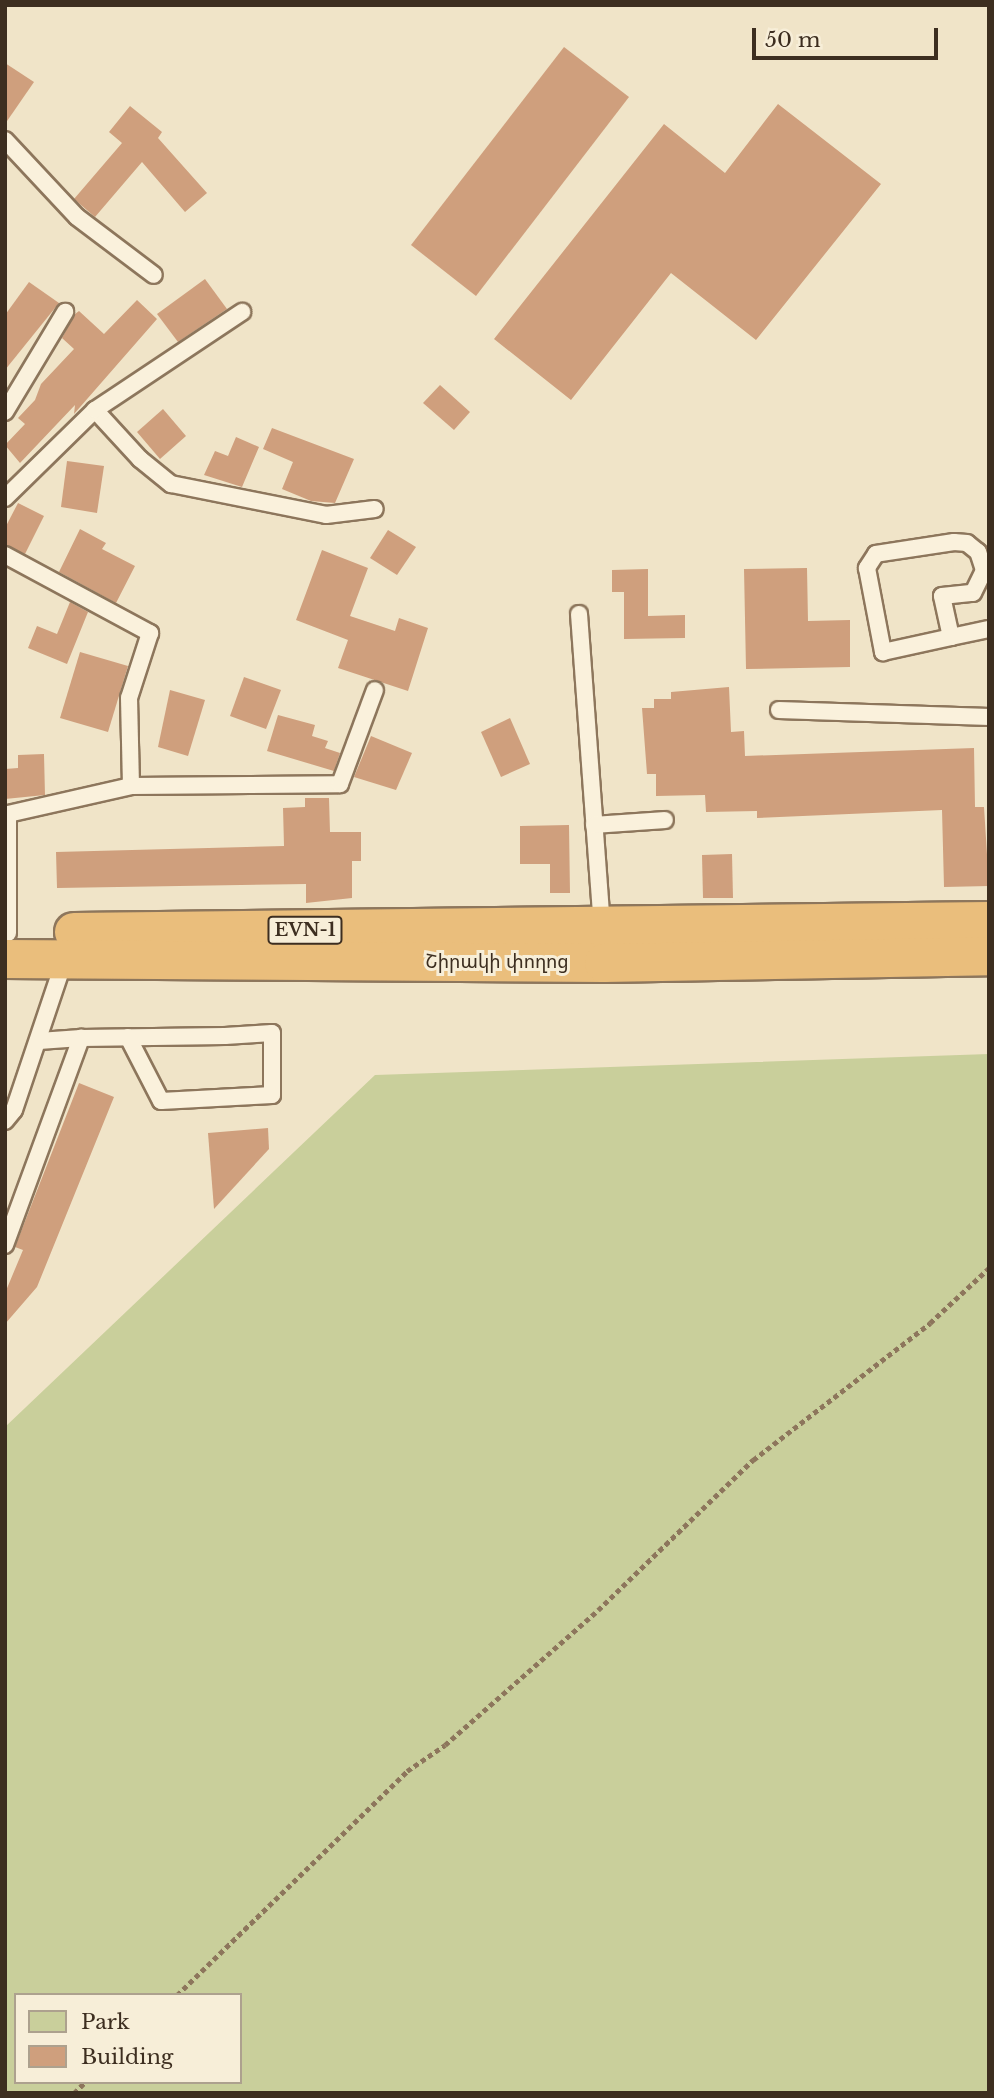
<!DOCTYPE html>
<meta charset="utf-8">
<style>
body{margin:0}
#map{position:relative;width:994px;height:2098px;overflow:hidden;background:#f0e4c8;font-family:"Libre Baskerville","Noto Sans Armenian",serif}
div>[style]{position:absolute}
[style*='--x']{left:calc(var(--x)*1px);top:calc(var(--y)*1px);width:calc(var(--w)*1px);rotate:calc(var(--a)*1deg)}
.green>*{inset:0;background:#c9cf9b}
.building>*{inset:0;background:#cf9f7d}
.path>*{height:4.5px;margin-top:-2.25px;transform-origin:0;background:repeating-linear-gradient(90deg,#8d765c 0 5px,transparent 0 8.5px)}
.roads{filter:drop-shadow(2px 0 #8d765c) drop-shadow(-2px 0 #8d765c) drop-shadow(0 2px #8d765c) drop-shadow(0 -2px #8d765c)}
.service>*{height:16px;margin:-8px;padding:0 8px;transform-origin:8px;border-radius:8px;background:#faf1dc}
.trunk>*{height:38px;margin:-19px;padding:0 19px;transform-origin:19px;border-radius:19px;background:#eabe7c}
span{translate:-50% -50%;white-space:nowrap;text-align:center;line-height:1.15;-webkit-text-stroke:6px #f7eed8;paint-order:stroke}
.shield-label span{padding:2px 5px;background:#f7eed8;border:2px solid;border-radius:5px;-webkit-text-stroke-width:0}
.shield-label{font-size:18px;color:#3d2e20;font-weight:700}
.street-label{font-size:19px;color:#3d2e20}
.frame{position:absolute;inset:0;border:7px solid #3d2e20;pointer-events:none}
.legend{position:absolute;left:14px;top:1993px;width:228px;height:91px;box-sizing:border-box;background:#f7eed8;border:2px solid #ada18e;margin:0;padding:9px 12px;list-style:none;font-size:21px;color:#3d2e20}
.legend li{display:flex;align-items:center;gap:14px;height:35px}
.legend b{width:35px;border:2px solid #ada18e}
.scale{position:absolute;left:752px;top:28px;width:186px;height:32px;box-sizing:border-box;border:4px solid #3d2e20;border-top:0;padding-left:9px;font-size:21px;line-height:24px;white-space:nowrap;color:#3d2e20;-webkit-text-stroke:5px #f7eed8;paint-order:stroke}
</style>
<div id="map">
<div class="green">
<div style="clip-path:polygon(evenodd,989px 1054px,989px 2093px,5px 2093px,5px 1427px,375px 1075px,989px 1054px,16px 1995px,240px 1995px,240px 2082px,16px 2082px,16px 1995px)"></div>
</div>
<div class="building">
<div style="clip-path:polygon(564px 47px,629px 97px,476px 296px,411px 245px)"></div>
<div style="clip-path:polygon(5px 63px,34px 82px,5px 124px)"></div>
<div style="clip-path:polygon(778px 104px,881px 184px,756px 340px,671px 273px,571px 400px,494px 339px,664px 124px,725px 173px)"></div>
<div style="clip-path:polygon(130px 106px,162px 132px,158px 138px,207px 193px,185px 212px,142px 162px,95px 217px,74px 199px,122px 143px,109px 132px)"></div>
<div style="clip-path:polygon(205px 279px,227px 309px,178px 342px,157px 314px)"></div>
<div style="clip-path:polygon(29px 282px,59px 303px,5px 370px,5px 315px)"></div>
<div style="clip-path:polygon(137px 300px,157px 319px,74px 414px,75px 405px,20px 463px,5px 445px,25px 424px,18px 418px,35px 400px,41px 384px,74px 349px,62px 338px,75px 314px,79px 311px,104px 334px)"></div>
<div style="clip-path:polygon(440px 385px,470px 412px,454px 430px,423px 403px)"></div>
<div style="clip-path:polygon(163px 409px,186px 436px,160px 459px,137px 432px)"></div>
<div style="clip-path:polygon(272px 428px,354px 459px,335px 503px,311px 501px,282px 489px,293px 462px,263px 449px)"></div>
<div style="clip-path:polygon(236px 437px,259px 447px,242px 487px,204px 475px,215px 451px,228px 456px)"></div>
<div style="clip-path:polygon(67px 461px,104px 466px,97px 513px,61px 507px)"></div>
<div style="clip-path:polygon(18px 503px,44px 516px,25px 554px,5px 545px,5px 528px)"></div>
<div style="clip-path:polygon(80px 529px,106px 543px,102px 549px,135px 566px,116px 603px,59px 572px)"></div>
<div style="clip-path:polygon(388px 530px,416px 547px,397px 575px,370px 558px)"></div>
<div style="clip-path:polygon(322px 550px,368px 568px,350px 616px,395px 631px,399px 618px,428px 628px,408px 691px,338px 668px,348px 640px,296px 620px)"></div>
<div style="clip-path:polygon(807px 568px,808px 621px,850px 620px,850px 667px,746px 669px,744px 569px)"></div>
<div style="clip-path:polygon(648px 569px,648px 616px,685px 615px,685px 638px,624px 639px,624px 592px,612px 592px,612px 570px)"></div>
<div style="clip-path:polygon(70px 602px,88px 612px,67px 664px,28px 648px,37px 626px,57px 634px)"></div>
<div style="clip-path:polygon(80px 652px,128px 666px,108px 732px,60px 718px)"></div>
<div style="clip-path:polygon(244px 677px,281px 690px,266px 729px,230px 716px)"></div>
<div style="clip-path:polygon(729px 687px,731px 732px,744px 731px,745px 756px,974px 748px,975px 807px,984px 807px,989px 886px,944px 887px,942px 810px,757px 818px,757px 811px,706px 812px,705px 795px,656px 796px,656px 774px,647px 774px,642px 708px,654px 708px,654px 699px,671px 699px,671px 692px)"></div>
<div style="clip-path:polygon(170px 690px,205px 700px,188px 756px,158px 747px)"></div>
<div style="clip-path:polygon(278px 715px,315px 725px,312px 736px,328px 741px,325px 748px,340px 753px,334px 771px,267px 751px)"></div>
<div style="clip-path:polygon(510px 718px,530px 764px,501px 777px,481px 732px)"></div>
<div style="clip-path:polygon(371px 736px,412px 753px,396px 790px,354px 777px)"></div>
<div style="clip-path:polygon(44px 754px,45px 795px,5px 799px,5px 769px,18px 768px,18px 755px)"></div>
<div style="clip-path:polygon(305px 798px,329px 798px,330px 832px,361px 832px,361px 861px,352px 861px,352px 898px,306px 903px,306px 884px,57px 888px,56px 852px,284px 846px,283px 808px,305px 807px)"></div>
<div style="clip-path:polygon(569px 825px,570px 893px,550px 893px,550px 864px,520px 864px,520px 826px)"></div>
<div style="clip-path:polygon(732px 854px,733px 898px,703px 898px,702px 855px)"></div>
<div style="clip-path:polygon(79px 1083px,114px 1097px,37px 1287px,5px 1324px,5px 1293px,23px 1250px,15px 1247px)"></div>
<div style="clip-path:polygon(268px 1128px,269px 1149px,214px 1209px,208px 1133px)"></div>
</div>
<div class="path">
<div style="--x:177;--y:1995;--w:321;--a:-44.2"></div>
<div style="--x:407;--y:1771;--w:46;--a:-34.4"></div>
<div style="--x:445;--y:1745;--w:204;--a:-41.4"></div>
<div style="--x:598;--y:1610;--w:216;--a:-44.1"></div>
<div style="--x:753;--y:1460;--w:224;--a:-37.7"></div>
<div style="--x:930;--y:1323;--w:81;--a:-43"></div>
<div style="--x:74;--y:2093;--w:16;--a:-45"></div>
</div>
<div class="roads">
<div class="service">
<div style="--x:5;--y:140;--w:105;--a:46.9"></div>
<div style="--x:77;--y:217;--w:96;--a:37"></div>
<div style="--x:95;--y:410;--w:67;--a:47.4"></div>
<div style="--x:140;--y:459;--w:40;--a:39"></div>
<div style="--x:171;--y:484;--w:158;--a:11.3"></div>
<div style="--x:326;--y:515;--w:49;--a:-7"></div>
<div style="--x:5;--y:412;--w:117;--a:-59"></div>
<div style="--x:5;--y:498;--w:126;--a:-44.4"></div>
<div style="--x:95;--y:410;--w:177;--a:-33.7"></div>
<div style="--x:5;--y:555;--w:165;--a:28.3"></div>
<div style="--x:150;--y:633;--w:68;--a:107.9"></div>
<div style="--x:129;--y:698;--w:88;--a:88.7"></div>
<div style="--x:579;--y:614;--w:313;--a:85.8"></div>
<div style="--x:951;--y:637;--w:42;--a:-102.4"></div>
<div style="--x:942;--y:596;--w:31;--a:-6"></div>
<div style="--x:973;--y:593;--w:25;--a:-64"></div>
<div style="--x:984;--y:570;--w:19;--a:-108"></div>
<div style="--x:978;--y:552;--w:14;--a:-141"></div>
<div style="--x:967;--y:543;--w:13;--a:-176"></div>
<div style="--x:954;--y:542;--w:79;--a:171.3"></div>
<div style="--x:876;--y:554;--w:17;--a:123"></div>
<div style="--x:867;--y:568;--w:86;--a:79.2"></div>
<div style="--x:883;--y:652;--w:70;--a:-12.4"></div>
<div style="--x:951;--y:637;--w:39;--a:-12"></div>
<div style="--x:779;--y:710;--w:210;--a:1.9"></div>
<div style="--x:594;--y:825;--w:71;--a:-4"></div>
<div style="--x:8;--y:933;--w:119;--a:-90"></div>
<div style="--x:8;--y:814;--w:126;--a:-12.8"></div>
<div style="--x:131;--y:786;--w:209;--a:-0.5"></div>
<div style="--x:340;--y:784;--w:100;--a:-69.6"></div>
<div style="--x:39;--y:1041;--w:42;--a:-4.1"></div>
<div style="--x:81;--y:1038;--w:144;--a:-0.8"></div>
<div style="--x:225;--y:1036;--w:47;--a:-3.7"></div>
<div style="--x:272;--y:1033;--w:62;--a:90"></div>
<div style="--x:272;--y:1095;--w:111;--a:176.9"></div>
<div style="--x:161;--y:1101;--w:72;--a:-117.3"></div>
<div style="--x:5;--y:1121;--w:14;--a:-51"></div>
<div style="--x:14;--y:1110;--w:157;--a:-71.4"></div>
<div style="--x:5;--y:1245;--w:221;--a:-69.8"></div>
</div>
<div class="trunk">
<div style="--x:74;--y:932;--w:915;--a:-0.69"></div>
<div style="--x:5;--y:959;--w:599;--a:0.38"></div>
<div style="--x:604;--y:963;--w:385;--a:-1"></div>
</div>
</div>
<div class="shield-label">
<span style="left:305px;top:930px">EVN-1</span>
</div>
<div class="street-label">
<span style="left:497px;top:962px">Շիրակի փողոց</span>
</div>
<div class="frame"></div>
<ul class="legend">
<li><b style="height:19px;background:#c9cf9b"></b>Park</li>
<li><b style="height:19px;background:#cf9f7d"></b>Building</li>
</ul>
<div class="scale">50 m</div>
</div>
